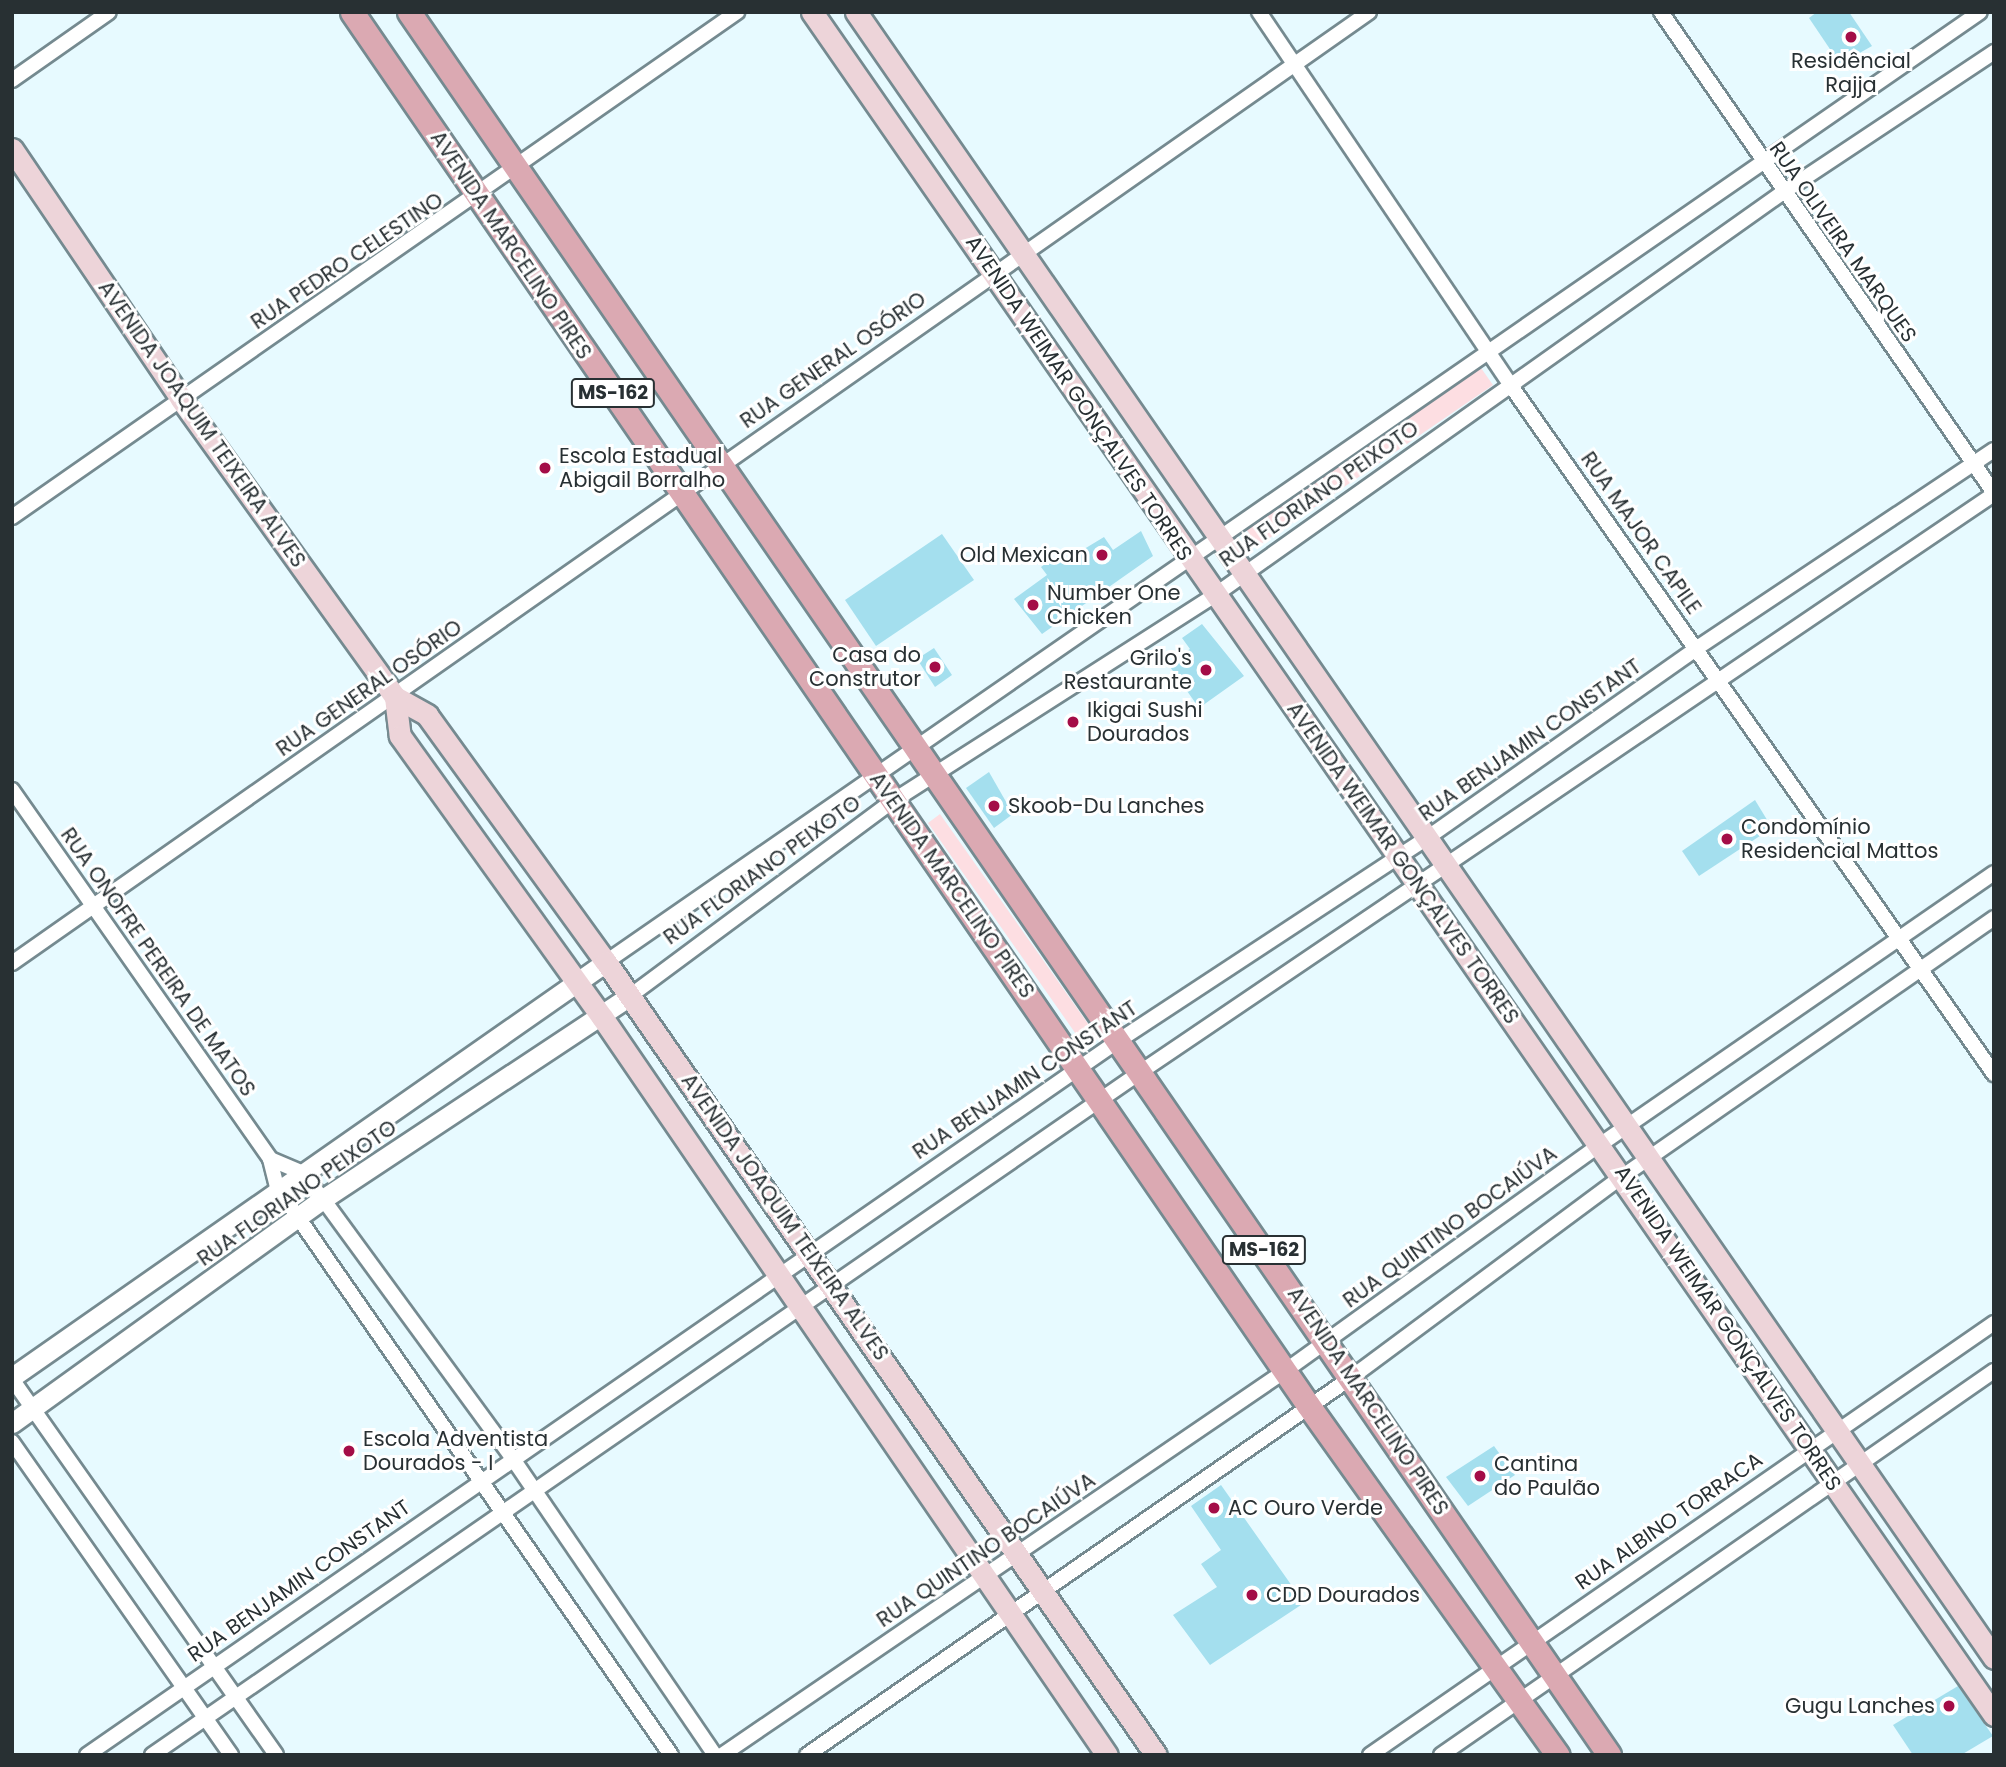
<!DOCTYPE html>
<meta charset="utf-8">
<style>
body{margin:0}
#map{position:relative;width:2006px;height:1767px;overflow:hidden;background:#e7faff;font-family:Poppins,sans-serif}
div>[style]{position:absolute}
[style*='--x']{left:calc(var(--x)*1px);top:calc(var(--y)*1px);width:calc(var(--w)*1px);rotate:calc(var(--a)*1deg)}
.green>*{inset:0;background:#fddee2}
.building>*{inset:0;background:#a4dfee}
.roads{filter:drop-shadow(2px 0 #758a90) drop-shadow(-2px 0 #758a90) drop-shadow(0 2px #758a90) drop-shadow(0 -2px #758a90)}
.minor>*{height:14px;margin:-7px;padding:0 7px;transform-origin:7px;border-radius:7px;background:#fff}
.tertiary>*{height:19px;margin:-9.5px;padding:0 9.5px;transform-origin:9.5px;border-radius:9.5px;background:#fff}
.secondary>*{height:21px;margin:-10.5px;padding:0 10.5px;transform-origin:10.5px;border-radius:10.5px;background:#edd4d9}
.primary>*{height:23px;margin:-11.5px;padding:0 11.5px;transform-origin:11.5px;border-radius:11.5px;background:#dba9b2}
.dots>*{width:19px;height:19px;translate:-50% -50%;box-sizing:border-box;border:4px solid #fff;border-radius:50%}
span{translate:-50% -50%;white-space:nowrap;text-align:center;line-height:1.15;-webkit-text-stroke:6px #fff;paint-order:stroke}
.shield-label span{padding:2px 5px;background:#fff;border:2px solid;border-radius:5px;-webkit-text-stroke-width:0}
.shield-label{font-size:19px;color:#283033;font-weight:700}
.poi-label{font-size:21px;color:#283033}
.left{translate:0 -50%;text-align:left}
.right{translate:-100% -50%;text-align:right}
.street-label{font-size:21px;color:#283033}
.frame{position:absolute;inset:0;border:14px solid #283033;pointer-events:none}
</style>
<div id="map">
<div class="green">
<div style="clip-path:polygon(1481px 368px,1493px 385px,1258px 546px,1246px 529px)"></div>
<div style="clip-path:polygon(940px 814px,1098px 1038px,1085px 1047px,928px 823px)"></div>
</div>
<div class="building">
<div style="clip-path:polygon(1817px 12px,1849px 12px,1872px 46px,1840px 64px,1809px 18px)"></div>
<div style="clip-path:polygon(1141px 531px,1153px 556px,1042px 634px,1014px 599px,1047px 575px,1041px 567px,1056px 556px,1061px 563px,1104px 537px,1113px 550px)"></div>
<div style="clip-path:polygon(942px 534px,974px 580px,876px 646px,845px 600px)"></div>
<div style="clip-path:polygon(1202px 624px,1244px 676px,1199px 708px,1168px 664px,1190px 649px,1182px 638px)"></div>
<div style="clip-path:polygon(934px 648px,952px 675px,935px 687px,917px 659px)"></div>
<div style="clip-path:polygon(989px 772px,1013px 814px,994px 828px,966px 788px)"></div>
<div style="clip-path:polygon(1755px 800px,1772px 828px,1699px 876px,1682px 851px)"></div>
<div style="clip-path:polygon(1494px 1446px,1515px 1475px,1468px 1506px,1446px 1477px)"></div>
<div style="clip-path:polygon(1221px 1485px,1304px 1603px,1210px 1665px,1173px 1615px,1217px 1587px,1201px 1564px,1221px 1550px,1191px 1506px)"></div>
<div style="clip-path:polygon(1958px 1686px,1993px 1736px,1961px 1755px,1913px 1755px,1893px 1725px)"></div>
</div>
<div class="roads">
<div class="minor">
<div style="--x:1259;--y:12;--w:451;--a:56"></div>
<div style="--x:1511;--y:386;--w:841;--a:54.93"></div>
<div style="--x:1661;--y:12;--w:585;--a:55.3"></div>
<div style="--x:12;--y:80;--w:118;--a:-35"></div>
<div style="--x:12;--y:517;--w:884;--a:-34.86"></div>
<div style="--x:12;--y:790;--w:450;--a:55"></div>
<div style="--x:270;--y:1159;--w:29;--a:76"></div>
<div style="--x:277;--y:1187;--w:691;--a:55.25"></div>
<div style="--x:606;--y:962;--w:1670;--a:-34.66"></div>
<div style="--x:12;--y:963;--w:1657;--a:-35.02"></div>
<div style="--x:630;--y:996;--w:327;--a:-36.6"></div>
<div style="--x:893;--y:801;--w:382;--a:-32.6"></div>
<div style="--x:1215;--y:595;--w:695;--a:-35.34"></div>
<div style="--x:1782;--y:193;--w:255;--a:-33.6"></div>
<div style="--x:270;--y:1159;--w:34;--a:23"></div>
<div style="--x:301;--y:1172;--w:35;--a:51"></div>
<div style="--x:323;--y:1199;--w:318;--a:53.8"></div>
<div style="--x:511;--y:1456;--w:362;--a:55.7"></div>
<div style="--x:12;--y:1379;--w:459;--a:54.9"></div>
<div style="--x:12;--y:1442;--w:382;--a:55"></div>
<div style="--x:87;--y:1755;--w:1258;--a:-34.7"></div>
<div style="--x:1121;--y:1039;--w:366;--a:-33.3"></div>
<div style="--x:1427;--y:838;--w:330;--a:-35.1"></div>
<div style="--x:1697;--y:648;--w:357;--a:-33.7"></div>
<div style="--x:152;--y:1755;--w:1203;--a:-34.64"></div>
<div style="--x:1142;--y:1071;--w:1029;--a:-34.11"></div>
<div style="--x:722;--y:1755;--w:681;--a:-34.3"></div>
<div style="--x:1285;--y:1371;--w:389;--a:-35.7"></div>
<div style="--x:1601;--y:1144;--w:477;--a:-34.6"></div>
<div style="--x:807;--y:1755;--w:663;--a:-34.74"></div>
<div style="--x:1352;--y:1377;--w:337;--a:-36.6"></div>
<div style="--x:1623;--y:1176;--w:452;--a:-34.8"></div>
<div style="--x:1370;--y:1755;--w:759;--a:-34.7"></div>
<div style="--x:1441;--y:1755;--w:673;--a:-34.78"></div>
</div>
<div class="tertiary">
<div style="--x:12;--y:1377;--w:725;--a:-34.94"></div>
<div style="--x:12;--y:1423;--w:383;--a:-35.8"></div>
<div style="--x:323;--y:1199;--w:368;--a:-33.5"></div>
</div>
<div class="secondary">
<div style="--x:812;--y:12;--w:2073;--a:55.24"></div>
<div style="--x:856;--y:12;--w:2001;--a:55.34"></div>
<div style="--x:12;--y:149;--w:302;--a:55.9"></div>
<div style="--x:181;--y:399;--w:367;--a:54.3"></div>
<div style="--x:395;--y:697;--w:37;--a:29"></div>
<div style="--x:427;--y:715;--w:305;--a:54.1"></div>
<div style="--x:606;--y:962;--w:965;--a:55.26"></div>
<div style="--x:395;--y:697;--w:39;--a:83"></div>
<div style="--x:400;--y:736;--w:346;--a:54.3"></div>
<div style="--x:602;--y:1017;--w:894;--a:55.62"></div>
</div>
<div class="primary">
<div style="--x:352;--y:12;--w:1689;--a:55.54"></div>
<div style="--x:1308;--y:1405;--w:430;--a:54.5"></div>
<div style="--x:409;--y:12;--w:2116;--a:55.45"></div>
</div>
</div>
<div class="dots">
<div style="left:1851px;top:37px;background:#a40d47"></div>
<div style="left:545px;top:468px;background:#a40d47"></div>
<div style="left:1102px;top:555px;background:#a40d47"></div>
<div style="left:1033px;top:605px;background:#a40d47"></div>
<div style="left:935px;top:667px;background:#a40d47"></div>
<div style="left:1206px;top:670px;background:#a40d47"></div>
<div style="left:1073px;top:722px;background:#a40d47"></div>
<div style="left:994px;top:806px;background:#a40d47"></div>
<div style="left:1727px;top:839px;background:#a40d47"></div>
<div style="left:349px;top:1451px;background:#a40d47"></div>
<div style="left:1480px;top:1476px;background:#a40d47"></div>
<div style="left:1214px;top:1508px;background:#a40d47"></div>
<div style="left:1252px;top:1595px;background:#a40d47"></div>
<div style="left:1949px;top:1706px;background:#a40d47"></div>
</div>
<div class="shield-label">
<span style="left:613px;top:393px">MS-162</span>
<span style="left:1264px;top:1250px">MS-162</span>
</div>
<div class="poi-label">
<span style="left:1851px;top:73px">Residêncial<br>Rajja</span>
<span class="left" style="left:559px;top:468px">Escola Estadual<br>Abigail Borralho</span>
<span class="right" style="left:1088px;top:555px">Old Mexican</span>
<span class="left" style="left:1047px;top:605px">Number One<br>Chicken</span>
<span class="right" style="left:921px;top:667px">Casa do<br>Construtor</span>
<span class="right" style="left:1192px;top:670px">Grilo's<br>Restaurante</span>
<span class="left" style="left:1087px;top:722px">Ikigai Sushi<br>Dourados</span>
<span class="left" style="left:1008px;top:806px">Skoob-Du Lanches</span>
<span class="left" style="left:1741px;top:839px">Condomínio<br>Residencial Mattos</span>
<span class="left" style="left:363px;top:1451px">Escola Adventista<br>Dourados - I</span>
<span class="left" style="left:1494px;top:1476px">Cantina<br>do Paulão</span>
<span class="left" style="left:1228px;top:1508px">AC Ouro Verde</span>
<span class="left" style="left:1266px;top:1595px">CDD Dourados</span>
<span class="right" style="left:1935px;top:1706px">Gugu Lanches</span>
</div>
<div class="street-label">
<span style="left:1843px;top:242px;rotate:55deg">RUA OLIVEIRA MARQUES</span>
<span style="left:511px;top:245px;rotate:56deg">AVENIDA MARCELINO PIRES</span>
<span style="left:347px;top:261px;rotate:-34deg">RUA PEDRO CELESTINO</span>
<span style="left:833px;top:360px;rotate:-35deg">RUA GENERAL OSÓRIO</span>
<span style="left:1079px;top:398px;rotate:56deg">AVENIDA WEIMAR GONÇALVES TORRES</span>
<span style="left:202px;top:424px;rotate:55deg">AVENIDA JOAQUIM TEIXEIRA ALVES</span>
<span style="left:1319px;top:494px;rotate:-35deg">RUA FLORIANO PEIXOTO</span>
<span style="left:1641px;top:533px;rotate:55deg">RUA MAJOR CAPILE</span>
<span style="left:369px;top:688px;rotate:-35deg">RUA GENERAL OSÓRIO</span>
<span style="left:1530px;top:740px;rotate:-35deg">RUA BENJAMIN CONSTANT</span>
<span style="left:1403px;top:863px;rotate:55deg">AVENIDA WEIMAR GONÇALVES TORRES</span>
<span style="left:762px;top:870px;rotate:-36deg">RUA FLORIANO PEIXOTO</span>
<span style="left:952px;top:885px;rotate:55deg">AVENIDA MARCELINO PIRES</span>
<span style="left:158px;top:962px;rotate:55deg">RUA ONOFRE PEREIRA DE MATOS</span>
<span style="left:1025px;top:1080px;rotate:-34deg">RUA BENJAMIN CONSTANT</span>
<span style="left:297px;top:1193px;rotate:-35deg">RUA FLORIANO PEIXOTO</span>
<span style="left:785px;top:1217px;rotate:55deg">AVENIDA JOAQUIM TEIXEIRA ALVES</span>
<span style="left:1450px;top:1227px;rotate:-36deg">RUA QUINTINO BOCAIÚVA</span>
<span style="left:1728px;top:1328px;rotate:56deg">AVENIDA WEIMAR GONÇALVES TORRES</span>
<span style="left:1368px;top:1401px;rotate:56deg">AVENIDA MARCELINO PIRES</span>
<span style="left:1669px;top:1521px;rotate:-35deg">RUA ALBINO TORRACA</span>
<span style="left:986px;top:1550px;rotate:-34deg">RUA QUINTINO BOCAIÚVA</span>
<span style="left:299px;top:1581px;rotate:-35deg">RUA BENJAMIN CONSTANT</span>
</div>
<div class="frame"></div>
</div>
